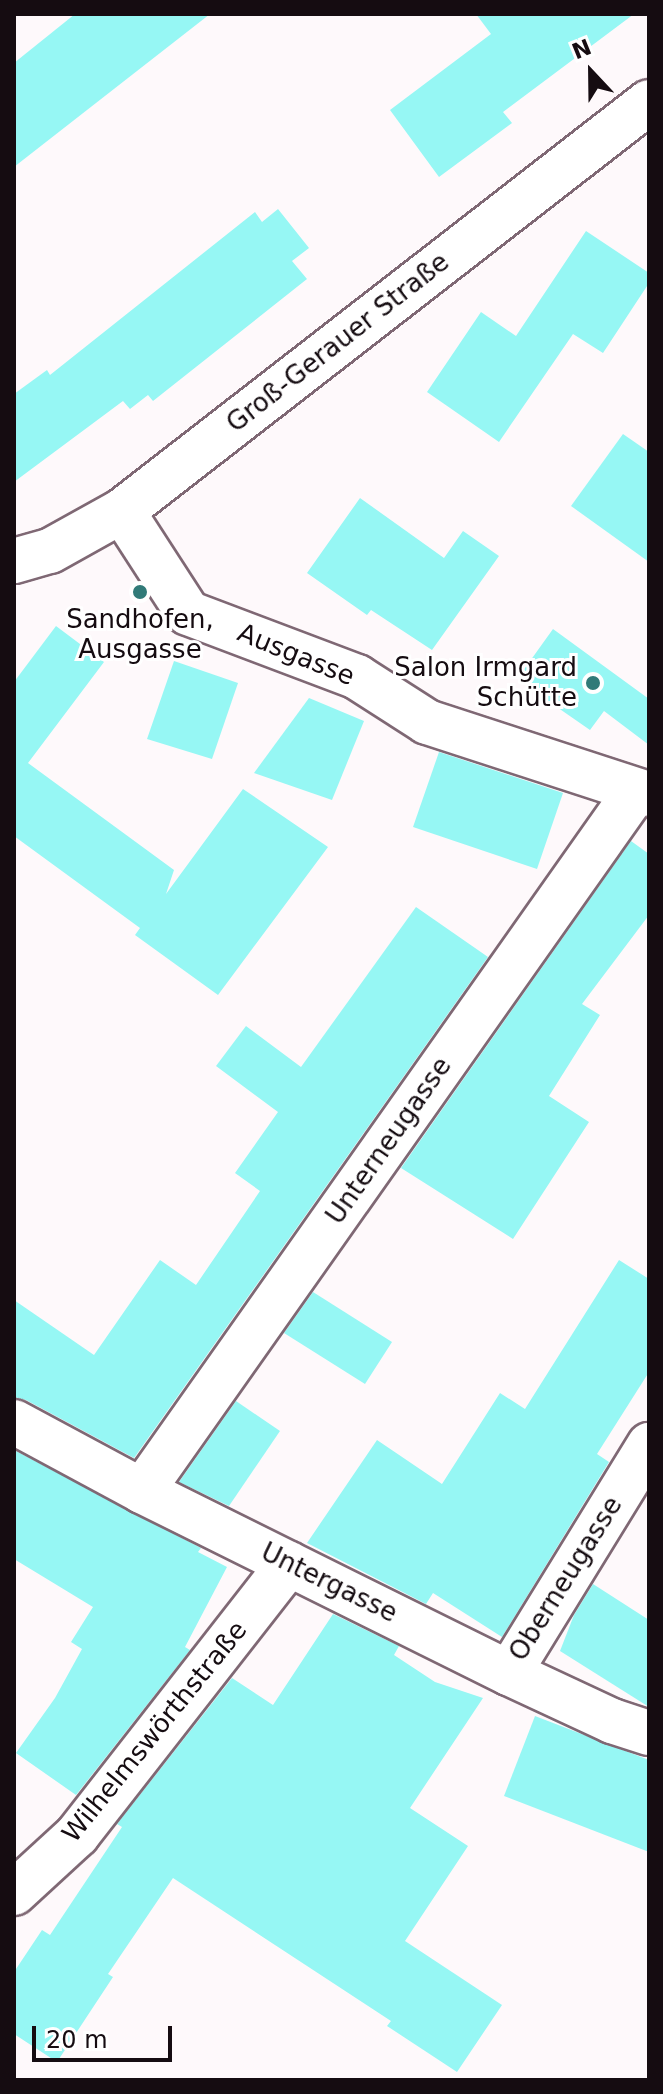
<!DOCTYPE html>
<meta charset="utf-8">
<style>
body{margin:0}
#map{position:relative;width:663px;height:2094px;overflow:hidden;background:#fef9fb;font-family:"DejaVu Sans",sans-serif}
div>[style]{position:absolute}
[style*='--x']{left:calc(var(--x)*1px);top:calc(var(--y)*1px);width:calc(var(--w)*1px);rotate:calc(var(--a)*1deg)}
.building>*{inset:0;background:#96f7f4}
.roads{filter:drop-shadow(2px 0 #7f6874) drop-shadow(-2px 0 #7f6874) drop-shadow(0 2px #7f6874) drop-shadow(0 -2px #7f6874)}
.minor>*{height:44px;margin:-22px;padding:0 22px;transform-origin:22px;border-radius:22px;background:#fff}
.dots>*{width:22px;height:22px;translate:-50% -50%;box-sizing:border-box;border:4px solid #fff;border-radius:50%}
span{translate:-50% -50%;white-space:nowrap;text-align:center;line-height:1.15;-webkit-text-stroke:6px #fff;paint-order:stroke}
.street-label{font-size:26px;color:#150c11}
.poi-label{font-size:26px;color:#150c11}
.right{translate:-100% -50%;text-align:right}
.frame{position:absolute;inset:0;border:16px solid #150c11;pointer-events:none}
.north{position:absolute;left:551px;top:32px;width:80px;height:80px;-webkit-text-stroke:6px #fff;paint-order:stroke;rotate:338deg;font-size:22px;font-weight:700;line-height:32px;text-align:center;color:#150c11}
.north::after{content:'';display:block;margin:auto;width:28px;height:36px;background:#150c11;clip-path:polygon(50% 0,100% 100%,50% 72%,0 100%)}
.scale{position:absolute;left:32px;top:2026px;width:140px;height:36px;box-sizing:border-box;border:4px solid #150c11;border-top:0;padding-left:10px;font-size:24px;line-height:28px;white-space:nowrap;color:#150c11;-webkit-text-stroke:6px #fff;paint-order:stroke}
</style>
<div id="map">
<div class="building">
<div style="clip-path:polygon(75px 14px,210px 14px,14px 167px,14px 63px)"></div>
<div style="clip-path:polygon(476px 14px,634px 14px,503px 112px,512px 123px,439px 177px,390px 110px,491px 34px)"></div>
<div style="clip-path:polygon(278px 209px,309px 248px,292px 261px,307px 279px,153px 401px,148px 395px,130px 409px,123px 401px,14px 482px,14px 394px,47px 370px,50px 375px,255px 212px,262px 222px)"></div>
<div style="clip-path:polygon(586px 231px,649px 273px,649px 283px,603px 353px,573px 334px,499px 442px,427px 392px,481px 312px,516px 336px)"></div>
<div style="clip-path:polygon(623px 434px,649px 452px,649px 562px,571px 506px)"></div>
<div style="clip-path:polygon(360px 498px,444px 558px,463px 531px,499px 556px,432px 650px,371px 610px,367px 615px,307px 573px)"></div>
<div style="clip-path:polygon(56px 626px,104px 662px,28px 763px,174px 870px,166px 894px,243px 789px,328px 847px,218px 995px,135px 935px,140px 928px,14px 836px,14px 682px)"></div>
<div style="clip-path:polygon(553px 629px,649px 699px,649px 745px,604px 711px,590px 730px,541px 696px,544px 691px,520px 675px)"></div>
<div style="clip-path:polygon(174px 661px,238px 683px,212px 759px,147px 739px)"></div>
<div style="clip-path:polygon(309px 698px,364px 721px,332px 800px,254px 773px)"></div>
<div style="clip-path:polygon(439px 752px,563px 793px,537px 869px,413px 827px)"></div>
<div style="clip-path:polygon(631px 841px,649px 854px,649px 915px,582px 1004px,600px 1015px,549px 1096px,589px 1122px,513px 1239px,401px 1168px)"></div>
<div style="clip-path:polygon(416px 907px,488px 957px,134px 1458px,26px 1400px,14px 1397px,14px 1300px,94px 1355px,160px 1260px,196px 1285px,260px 1191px,235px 1173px,278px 1112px,216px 1066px,246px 1026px,301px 1067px)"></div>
<div style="clip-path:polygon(619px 1260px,649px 1279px,649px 1372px,597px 1454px,609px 1462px,502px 1637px,433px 1593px,426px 1604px,307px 1543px,377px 1440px,442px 1484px,500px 1393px,525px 1409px)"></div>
<div style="clip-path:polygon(313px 1292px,392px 1342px,365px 1384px,284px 1333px)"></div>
<div style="clip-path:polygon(236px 1401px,280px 1431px,229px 1506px,179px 1482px)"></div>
<div style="clip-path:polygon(14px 1450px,201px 1548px,198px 1552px,227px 1567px,185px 1647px,190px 1650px,76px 1795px,16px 1753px,55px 1698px,82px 1649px,71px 1642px,93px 1607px,14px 1559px)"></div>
<div style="clip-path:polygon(593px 1584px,649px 1620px,649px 1707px,560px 1651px,574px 1615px)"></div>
<div style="clip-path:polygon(333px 1614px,399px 1646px,394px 1655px,435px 1682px,483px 1698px,410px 1808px,468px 1846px,405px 1941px,502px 2005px,457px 2072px,387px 2026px,391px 2021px,173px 1878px,108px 1974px,113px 1977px,57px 2062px,14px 2034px,14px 1972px,42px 1930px,50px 1935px,122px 1827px,117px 1824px,232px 1678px,273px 1705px)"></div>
<div style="clip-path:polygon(535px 1716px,649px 1760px,649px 1852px,504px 1796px)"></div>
</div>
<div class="roads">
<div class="minor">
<div style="--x:122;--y:511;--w:121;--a:57.1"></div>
<div style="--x:188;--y:613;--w:181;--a:20.7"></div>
<div style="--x:357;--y:677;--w:83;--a:32.7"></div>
<div style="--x:427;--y:722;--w:233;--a:18"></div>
<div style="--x:14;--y:561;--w:37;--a:-16"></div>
<div style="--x:50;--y:551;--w:82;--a:-29.1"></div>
<div style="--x:122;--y:511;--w:667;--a:-37.81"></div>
<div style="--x:14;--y:1422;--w:145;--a:28.3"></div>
<div style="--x:142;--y:1491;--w:410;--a:26.4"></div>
<div style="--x:509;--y:1673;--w:114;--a:25"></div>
<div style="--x:612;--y:1721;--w:39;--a:18"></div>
<div style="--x:142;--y:1491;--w:857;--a:-54.79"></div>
<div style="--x:509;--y:1673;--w:268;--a:-58.4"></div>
<div style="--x:14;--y:1893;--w:86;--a:-42.6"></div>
<div style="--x:77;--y:1835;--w:344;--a:-52"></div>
</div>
</div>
<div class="dots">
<div style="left:140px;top:592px;background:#317a78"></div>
<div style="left:593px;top:683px;background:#317a78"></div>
</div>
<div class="street-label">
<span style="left:338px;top:343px;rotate:-38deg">Groß-Gerauer Straße</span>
<span style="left:296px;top:655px;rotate:22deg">Ausgasse</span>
<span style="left:389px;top:1141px;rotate:-55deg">Unterneugasse</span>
<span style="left:566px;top:1579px;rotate:-58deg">Oberneugasse</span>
<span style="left:329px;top:1583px;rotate:26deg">Untergasse</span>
<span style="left:155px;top:1732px;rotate:-51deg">Wilhelmswörthstraße</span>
</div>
<div class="poi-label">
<span style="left:140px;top:635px">Sandhofen,<br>Ausgasse</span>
<span class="right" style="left:577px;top:683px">Salon Irmgard<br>Schütte</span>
</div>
<div class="frame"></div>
<div class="north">N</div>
<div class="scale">20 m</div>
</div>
